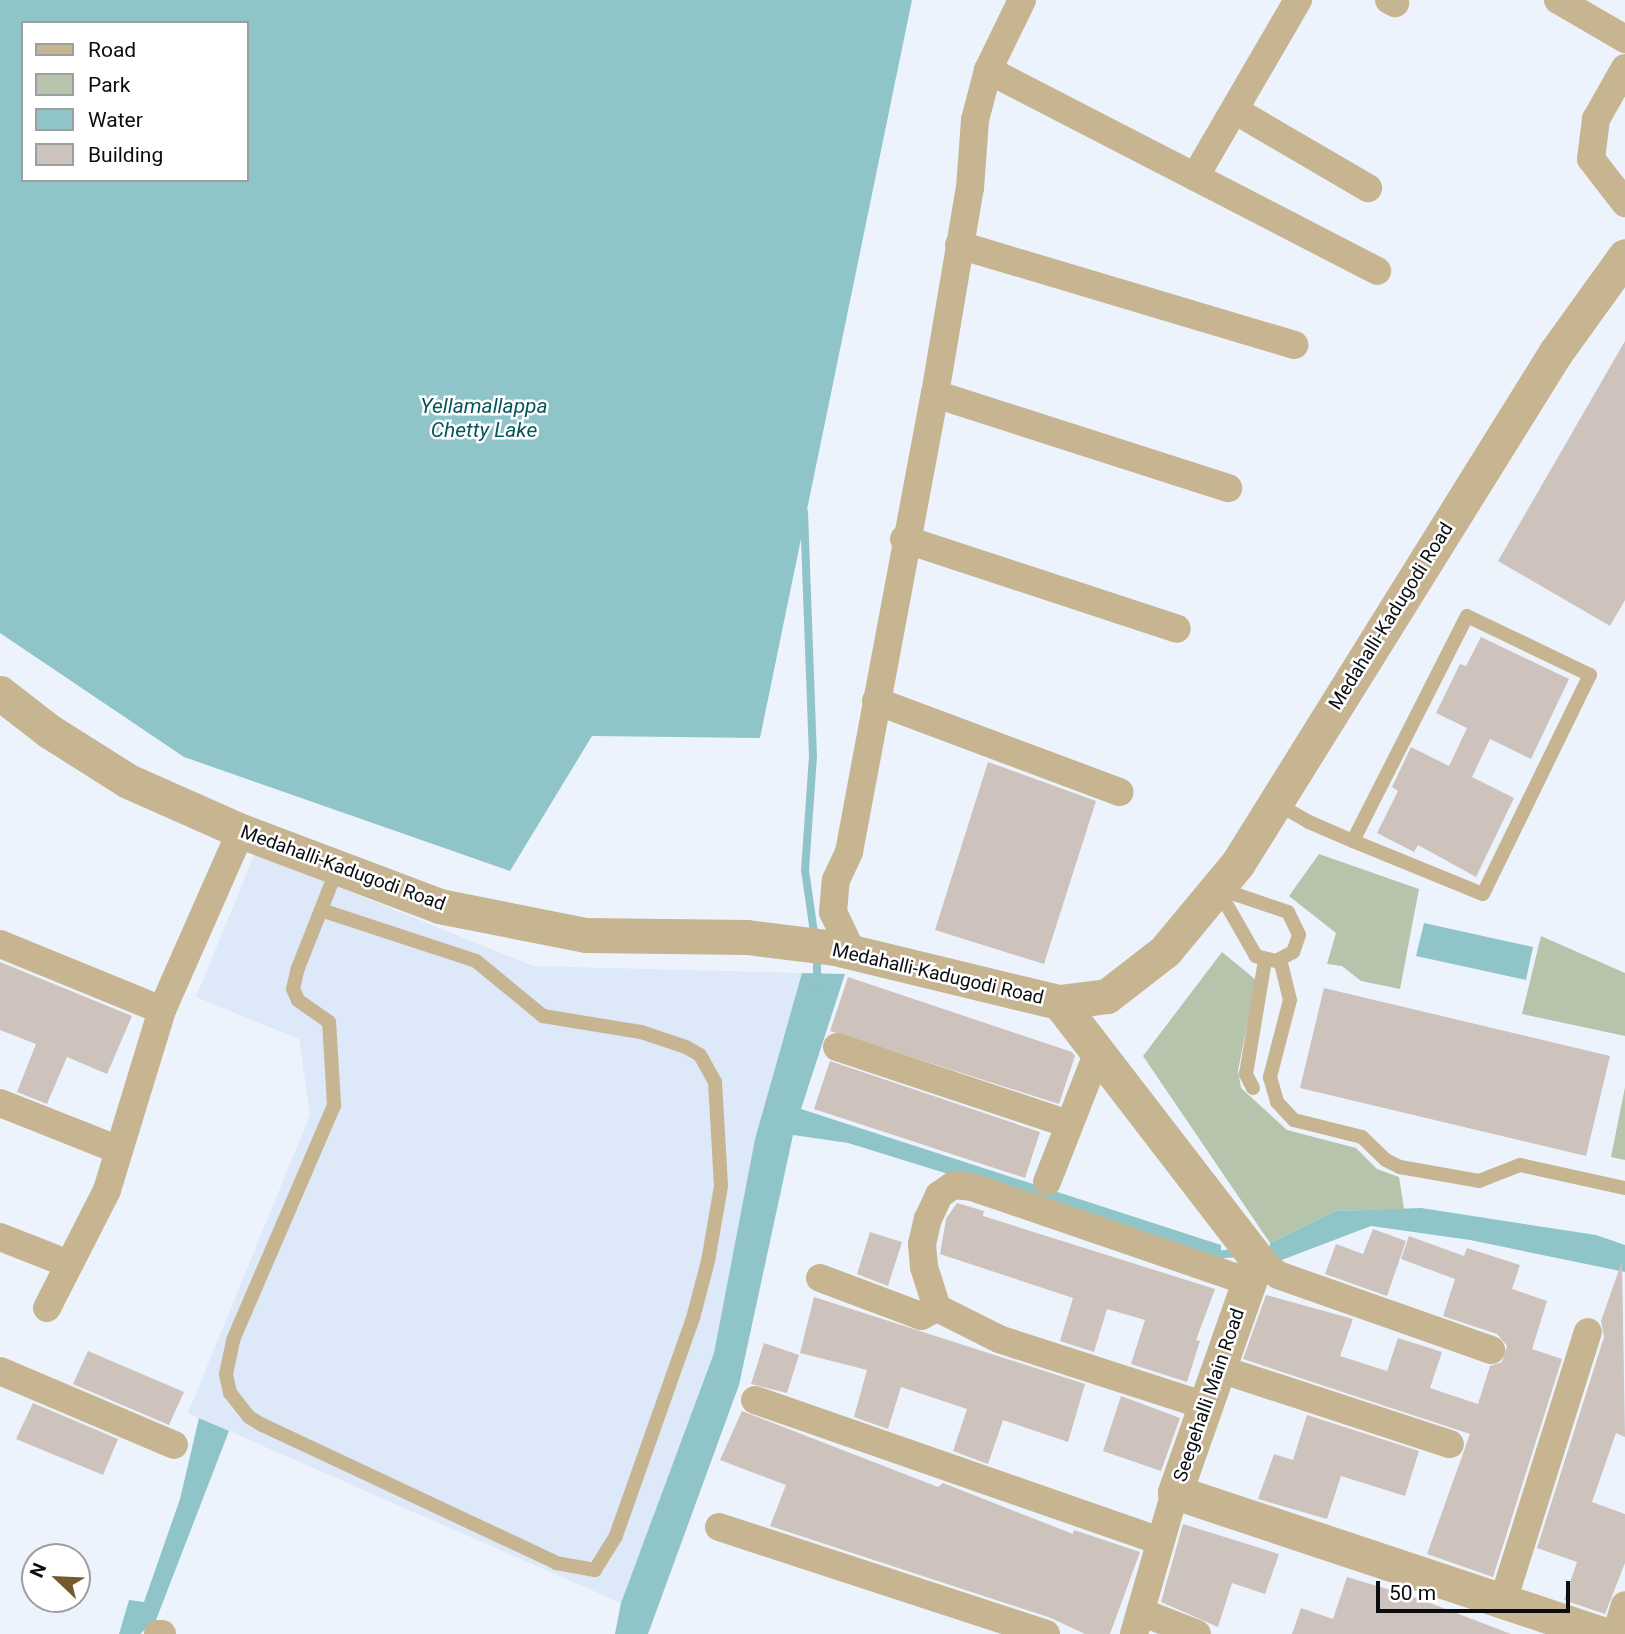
<!DOCTYPE html>
<style>
body{margin:0}
#map{position:relative;width:1625px;height:1634px;overflow:hidden;background:#edf3fc;font-family:Roboto,sans-serif}
div>[style]{position:absolute}
[style*='--x']{left:calc(var(--x)*1px);top:calc(var(--y)*1px);width:calc(var(--w)*1px);rotate:calc(var(--a)*1deg)}
.built>*{inset:0;background:#dde8f8}
.green>*{inset:0;background:#b7c4ac}
.water>*{inset:0;background:#8fc5c9}
.stream>*{height:8px;margin:-4px;padding:0 4px;transform-origin:4px;border-radius:4px;background:#8fc5c9}
.building>*{inset:0;background:#cdc3bc}
.service>*{height:14px;margin:-7px;padding:0 7px;transform-origin:7px;border-radius:7px;background:#c7b491}
.minor>*{height:28px;margin:-14px;padding:0 14px;transform-origin:14px;border-radius:14px;background:#c7b491}
.tertiary>*{height:35px;margin:-17.5px;padding:0 17.5px;transform-origin:17.5px;border-radius:17.5px;background:#c7b491}
span{translate:-50% -50%;white-space:nowrap;text-align:center;line-height:1.15;-webkit-text-stroke:5px #fff;paint-order:stroke}
.street-label{font-size:19px;color:#0b0d10}
.water-label{font-size:21px;color:#04565c;font-style:italic}
.legend{position:absolute;left:21px;top:21px;width:228px;height:161px;box-sizing:border-box;background:#fff;border:2px solid #9d9e9f;margin:0;padding:9px 12px;list-style:none;font-size:21px;color:#0b0d10}
.legend li{display:flex;align-items:center;gap:14px;height:35px}
.legend b{width:35px;border:2px solid #9d9e9f}
.north{position:absolute;left:21px;top:1543px;width:70px;height:70px;box-sizing:border-box;background:#fff;border:2px solid #9d9e9f;border-radius:50%;rotate:293deg;font-size:19px;font-weight:700;line-height:28px;text-align:center;color:#0b0d10}
.north::after{content:'';display:block;margin:auto;width:24px;height:32px;background:#78592e;clip-path:polygon(50% 0,100% 100%,50% 72%,0 100%)}
.scale{position:absolute;left:1376px;top:1581px;width:194px;height:32px;box-sizing:border-box;border:4px solid #0b0d10;border-top:0;padding-left:9px;font-size:21px;line-height:24px;white-space:nowrap;color:#0b0d10;-webkit-text-stroke:5px #fff;paint-order:stroke}
</style>
<div id="map">
<div class="built">
<div style="clip-path:polygon(255px 853px,533px 966px,802px 973px,755px 1139px,714px 1353px,621px 1603px,188px 1413px,310px 1115px,299px 1039px,196px 997px)"></div>
</div>
<div class="green">
<div style="clip-path:polygon(1319px 854px,1419px 889px,1400px 989px,1361px 981px,1342px 966px,1327px 964px,1336px 933px,1289px 896px)"></div>
<div style="clip-path:polygon(1541px 936px,1625px 973px,1625px 1036px,1522px 1014px)"></div>
<div style="clip-path:polygon(1222px 952px,1256px 980px,1238px 1071px,1241px 1088px,1287px 1130px,1356px 1148px,1377px 1169px,1399px 1177px,1404px 1209px,1335px 1211px,1270px 1243px,1143px 1056px)"></div>
<div style="clip-path:polygon(1625px 1087px,1625px 1160px,1611px 1157px)"></div>
</div>
<div class="water">
<div style="clip-path:polygon(evenodd,0 0,912px 0,760px 738px,592px 736px,510px 871px,184px 757px,0 633px,0 0,23px 23px,247px 23px,247px 180px,23px 180px,23px 23px)"></div>
<div style="clip-path:polygon(1424px 923px,1533px 947px,1526px 980px,1416px 956px)"></div>
<div style="clip-path:polygon(802px 973px,845px 974px,801px 1109px,1221px 1245px,1221px 1269px,958px 1177px,848px 1143px,793px 1135px,739px 1385px,648px 1634px,615px 1634px,621px 1603px,714px 1353px,755px 1139px)"></div>
<div style="clip-path:polygon(1421px 1208px,1596px 1235px,1625px 1245px,1625px 1272px,1470px 1240px,1371px 1226px,1279px 1261px,1269px 1261px,1270px 1243px,1335px 1211px)"></div>
<div style="clip-path:polygon(199px 1418px,229px 1431px,156px 1620px,140px 1634px,119px 1634px,129px 1600px,144px 1602px,180px 1499px)"></div>
</div>
<div class="stream">
<div style="--x:804;--y:512;--w:244;--a:87.9"></div>
<div style="--x:813;--y:756;--w:114;--a:94"></div>
<div style="--x:805;--y:870;--w:70;--a:81.8"></div>
<div style="--x:817;--y:955;--w:28;--a:90"></div>
<div style="--x:1211;--y:1255;--w:29;--a:-4"></div>
</div>
<div class="building">
<div style="clip-path:polygon(1625px 341px,1625px 600px,1610px 626px,1498px 561px)"></div>
<div style="clip-path:polygon(1481px 637px,1569px 679px,1531px 759px,1490px 739px,1472px 777px,1514px 798px,1476px 877px,1418px 845px,1414px 852px,1377px 833px,1398px 791px,1392px 787px,1411px 747px,1449px 766px,1467px 728px,1436px 713px,1460px 664px,1466px 666px)"></div>
<div style="clip-path:polygon(988px 762px,1096px 801px,1044px 964px,935px 930px)"></div>
<div style="clip-path:polygon(0 962px,132px 1016px,107px 1074px,67px 1057px,47px 1104px,17px 1092px,36px 1044px,0 1030px)"></div>
<div style="clip-path:polygon(848px 977px,1072px 1052px,1075px 1056px,1059px 1104px,830px 1031px)"></div>
<div style="clip-path:polygon(1324px 988px,1610px 1056px,1586px 1156px,1300px 1088px)"></div>
<div style="clip-path:polygon(830px 1061px,1040px 1132px,1025px 1178px,814px 1109px)"></div>
<div style="clip-path:polygon(957px 1203px,984px 1211px,983px 1216px,1215px 1289px,1196px 1340px,1200px 1341px,1187px 1382px,1131px 1364px,1145px 1320px,1107px 1309px,1094px 1352px,1060px 1341px,1073px 1298px,940px 1254px,946px 1219px)"></div>
<div style="clip-path:polygon(1373px 1229px,1406px 1241px,1387px 1296px,1325px 1274px,1336px 1244px,1363px 1254px)"></div>
<div style="clip-path:polygon(870px 1232px,902px 1242px,888px 1286px,857px 1274px)"></div>
<div style="clip-path:polygon(1409px 1236px,1464px 1256px,1467px 1248px,1520px 1265px,1512px 1289px,1547px 1301px,1532px 1349px,1562px 1359px,1493px 1577px,1427px 1554px,1470px 1434px,1243px 1359px,1266px 1295px,1353px 1319px,1340px 1356px,1387px 1371px,1398px 1338px,1442px 1352px,1430px 1388px,1478px 1404px,1490px 1366px,1502px 1362px,1507px 1346px,1497px 1334px,1443px 1316px,1455px 1279px,1401px 1259px)"></div>
<div style="clip-path:polygon(1622px 1261px,1625px 1437px,1616px 1433px,1592px 1502px,1625px 1514px,1625px 1563px,1605px 1614px,1564px 1600px,1577px 1562px,1537px 1548px,1604px 1337px,1601px 1321px)"></div>
<div style="clip-path:polygon(814px 1297px,1085px 1384px,1068px 1442px,1003px 1420px,988px 1464px,953px 1451px,967px 1409px,901px 1387px,888px 1429px,854px 1417px,867px 1370px,800px 1353px)"></div>
<div style="clip-path:polygon(764px 1343px,799px 1355px,787px 1393px,751px 1384px)"></div>
<div style="clip-path:polygon(88px 1351px,184px 1392px,169px 1425px,73px 1384px)"></div>
<div style="clip-path:polygon(1121px 1396px,1180px 1418px,1161px 1471px,1103px 1451px)"></div>
<div style="clip-path:polygon(33px 1403px,118px 1439px,103px 1475px,16px 1439px)"></div>
<div style="clip-path:polygon(742px 1411px,938px 1487px,943px 1483px,1073px 1534px,1074px 1530px,1140px 1552px,1110px 1634px,1085px 1634px,1051px 1618px,770px 1526px,786px 1485px,720px 1460px)"></div>
<div style="clip-path:polygon(1307px 1415px,1419px 1451px,1405px 1496px,1341px 1476px,1327px 1519px,1258px 1499px,1274px 1454px,1293px 1460px)"></div>
<div style="clip-path:polygon(1183px 1524px,1279px 1554px,1265px 1594px,1232px 1583px,1218px 1627px,1161px 1602px)"></div>
<div style="clip-path:polygon(1347px 1577px,1417px 1598px,1511px 1634px,1292px 1634px,1301px 1608px,1333px 1619px)"></div>
</div>
<div class="service">
<div style="--x:1276;--y:803;--w:38;--a:30"></div>
<div style="--x:1309;--y:822;--w:48;--a:23.4"></div>
<div style="--x:1353;--y:841;--w:140;--a:22.2"></div>
<div style="--x:1483;--y:894;--w:244;--a:-64"></div>
<div style="--x:1590;--y:675;--w:136;--a:-154.4"></div>
<div style="--x:1467;--y:616;--w:252;--a:116.9"></div>
<div style="--x:1217;--y:888;--w:75;--a:18.7"></div>
<div style="--x:1288;--y:912;--w:25;--a:64"></div>
<div style="--x:1299;--y:935;--w:18;--a:109"></div>
<div style="--x:1293;--y:952;--w:19;--a:152"></div>
<div style="--x:1276;--y:961;--w:21;--a:-166"></div>
<div style="--x:1256;--y:956;--w:78;--a:-119.8"></div>
<div style="--x:321;--y:910;--w:163;--a:18.2"></div>
<div style="--x:476;--y:961;--w:87;--a:39.4"></div>
<div style="--x:543;--y:1016;--w:99;--a:9.3"></div>
<div style="--x:641;--y:1032;--w:47;--a:18.4"></div>
<div style="--x:686;--y:1047;--w:16;--a:30"></div>
<div style="--x:700;--y:1055;--w:31;--a:61"></div>
<div style="--x:715;--y:1082;--w:104;--a:86.7"></div>
<div style="--x:721;--y:1186;--w:76;--a:99.8"></div>
<div style="--x:708;--y:1261;--w:59;--a:104.7"></div>
<div style="--x:693;--y:1318;--w:231;--a:109.5"></div>
<div style="--x:616;--y:1536;--w:40;--a:122"></div>
<div style="--x:595;--y:1570;--w:39;--a:-170"></div>
<div style="--x:557;--y:1563;--w:326;--a:-154.9"></div>
<div style="--x:262;--y:1425;--w:15;--a:-148"></div>
<div style="--x:249;--y:1417;--w:31;--a:-128"></div>
<div style="--x:230;--y:1393;--w:19;--a:-102"></div>
<div style="--x:226;--y:1374;--w:35;--a:-78"></div>
<div style="--x:233;--y:1340;--w:256;--a:-66.7"></div>
<div style="--x:334;--y:1105;--w:83;--a:-93.4"></div>
<div style="--x:329;--y:1022;--w:38;--a:-145"></div>
<div style="--x:298;--y:1000;--w:12;--a:-114"></div>
<div style="--x:293;--y:989;--w:22;--a:-77"></div>
<div style="--x:298;--y:968;--w:62;--a:-68.4"></div>
<div style="--x:321;--y:910;--w:19;--a:-69"></div>
<div style="--x:328;--y:892;--w:27;--a:-68"></div>
<div style="--x:1280;--y:959;--w:42;--a:76.3"></div>
<div style="--x:1290;--y:1000;--w:80;--a:104.6"></div>
<div style="--x:1270;--y:1077;--w:26;--a:74"></div>
<div style="--x:1277;--y:1102;--w:25;--a:47"></div>
<div style="--x:1294;--y:1120;--w:70;--a:14"></div>
<div style="--x:1362;--y:1137;--w:33;--a:44"></div>
<div style="--x:1386;--y:1160;--w:16;--a:27"></div>
<div style="--x:1400;--y:1167;--w:80;--a:10"></div>
<div style="--x:1479;--y:1181;--w:44;--a:-21.3"></div>
<div style="--x:1520;--y:1165;--w:107;--a:12.4"></div>
<div style="--x:1253;--y:1088;--w:16;--a:-117"></div>
<div style="--x:1246;--y:1074;--w:115;--a:-80.5"></div>
</div>
<div class="minor">
<div style="--x:1389;--y:0;--w:7;--a:27"></div>
<div style="--x:1558;--y:0;--w:78;--a:30.2"></div>
<div style="--x:1625;--y:68;--w:59;--a:119.6"></div>
<div style="--x:1596;--y:119;--w:40;--a:97.1"></div>
<div style="--x:1591;--y:159;--w:56;--a:52.3"></div>
<div style="--x:988;--y:70;--w:438;--a:27.3"></div>
<div style="--x:1236;--y:111;--w:153;--a:30.3"></div>
<div style="--x:1195;--y:177;--w:205;--a:-59.8"></div>
<div style="--x:959;--y:245;--w:350;--a:16.6"></div>
<div style="--x:935;--y:394;--w:308;--a:17.8"></div>
<div style="--x:904;--y:539;--w:287;--a:18.2"></div>
<div style="--x:876;--y:701;--w:260;--a:20.5"></div>
<div style="--x:0;--y:944;--w:175;--a:22.2"></div>
<div style="--x:852;--y:952;--w:44;--a:-115.4"></div>
<div style="--x:833;--y:912;--w:32;--a:-85"></div>
<div style="--x:836;--y:880;--w:31;--a:-65"></div>
<div style="--x:849;--y:852;--w:466;--a:-79.4"></div>
<div style="--x:935;--y:394;--w:209;--a:-80.4"></div>
<div style="--x:970;--y:188;--w:68;--a:-85.8"></div>
<div style="--x:975;--y:120;--w:52;--a:-75.4"></div>
<div style="--x:988;--y:70;--w:78;--a:-64.1"></div>
<div style="--x:837;--y:1047;--w:243;--a:18.4"></div>
<div style="--x:0;--y:1103;--w:128;--a:21.6"></div>
<div style="--x:1047;--y:1182;--w:140;--a:-68.6"></div>
<div style="--x:0;--y:1237;--w:74;--a:21.4"></div>
<div style="--x:1257;--y:1259;--w:26;--a:37"></div>
<div style="--x:1278;--y:1275;--w:226;--a:19.4"></div>
<div style="--x:820;--y:1278;--w:108;--a:20.6"></div>
<div style="--x:921;--y:1316;--w:18;--a:-27"></div>
<div style="--x:47;--y:1308;--w:132;--a:-63"></div>
<div style="--x:107;--y:1190;--w:188;--a:-73"></div>
<div style="--x:162;--y:1010;--w:196;--a:-66.2"></div>
<div style="--x:1217;--y:1368;--w:245;--a:18.1"></div>
<div style="--x:0;--y:1371;--w:189;--a:23"></div>
<div style="--x:755;--y:1400;--w:429;--a:19.2"></div>
<div style="--x:1203;--y:1405;--w:214;--a:-162.1"></div>
<div style="--x:999;--y:1339;--w:69;--a:-153.4"></div>
<div style="--x:937;--y:1308;--w:43;--a:-107.6"></div>
<div style="--x:924;--y:1267;--w:23;--a:-95"></div>
<div style="--x:922;--y:1244;--w:26;--a:-77"></div>
<div style="--x:928;--y:1219;--w:26;--a:-65"></div>
<div style="--x:939;--y:1195;--w:18;--a:-34"></div>
<div style="--x:954;--y:1185;--w:18;--a:6"></div>
<div style="--x:972;--y:1187;--w:293;--a:18.9"></div>
<div style="--x:719;--y:1527;--w:344;--a:18.1"></div>
<div style="--x:1503;--y:1601;--w:282;--a:-72.5"></div>
<div style="--x:1141;--y:1612;--w:60;--a:21.4"></div>
<div style="--x:158;--y:1634;--w:4;--a:0"></div>
<div style="--x:1134;--y:1634;--w:148;--a:-73.9"></div>
<div style="--x:1616;--y:1634;--w:30;--a:-73"></div>
</div>
<div class="tertiary">
<div style="--x:0;--y:693;--w:62;--a:37.8"></div>
<div style="--x:49;--y:731;--w:93;--a:32.3"></div>
<div style="--x:128;--y:781;--w:124;--a:23.9"></div>
<div style="--x:241;--y:831;--w:212;--a:20.7"></div>
<div style="--x:439;--y:906;--w:150;--a:11.2"></div>
<div style="--x:586;--y:935;--w:161;--a:0.7"></div>
<div style="--x:747;--y:937;--w:89;--a:7.1"></div>
<div style="--x:835;--y:948;--w:230;--a:13.6"></div>
<div style="--x:1059;--y:1002;--w:48;--a:-7.1"></div>
<div style="--x:1107;--y:996;--w:73;--a:-37.8"></div>
<div style="--x:1165;--y:951;--w:114;--a:-50.3"></div>
<div style="--x:1238;--y:863;--w:602;--a:-58.11"></div>
<div style="--x:1556;--y:352;--w:118;--a:-54.3"></div>
<div style="--x:1059;--y:1002;--w:324;--a:52.4"></div>
<div style="--x:1257;--y:1259;--w:247;--a:109.4"></div>
<div style="--x:1175;--y:1492;--w:450;--a:18.4"></div>
</div>
<div class="street-label">
<span style="left:1391px;top:616px;rotate:-58deg">Medahalli-Kadugodi Road</span>
<span style="left:343px;top:868px;rotate:20deg">Medahalli-Kadugodi Road</span>
<span style="left:938px;top:974px;rotate:13deg">Medahalli-Kadugodi Road</span>
<span style="left:1209px;top:1395px;rotate:-71deg">Seegehalli Main Road</span>
</div>
<div class="water-label">
<span style="left:484px;top:418px">Yellamallappa<br>Chetty Lake</span>
</div>
<ul class="legend">
<li><b style="height:9px;background:#c7b491"></b>Road</li>
<li><b style="height:19px;background:#b7c4ac"></b>Park</li>
<li><b style="height:19px;background:#8fc5c9"></b>Water</li>
<li><b style="height:19px;background:#cdc3bc"></b>Building</li>
</ul>
<div class="north">N</div>
<div class="scale">50 m</div>
</div>
